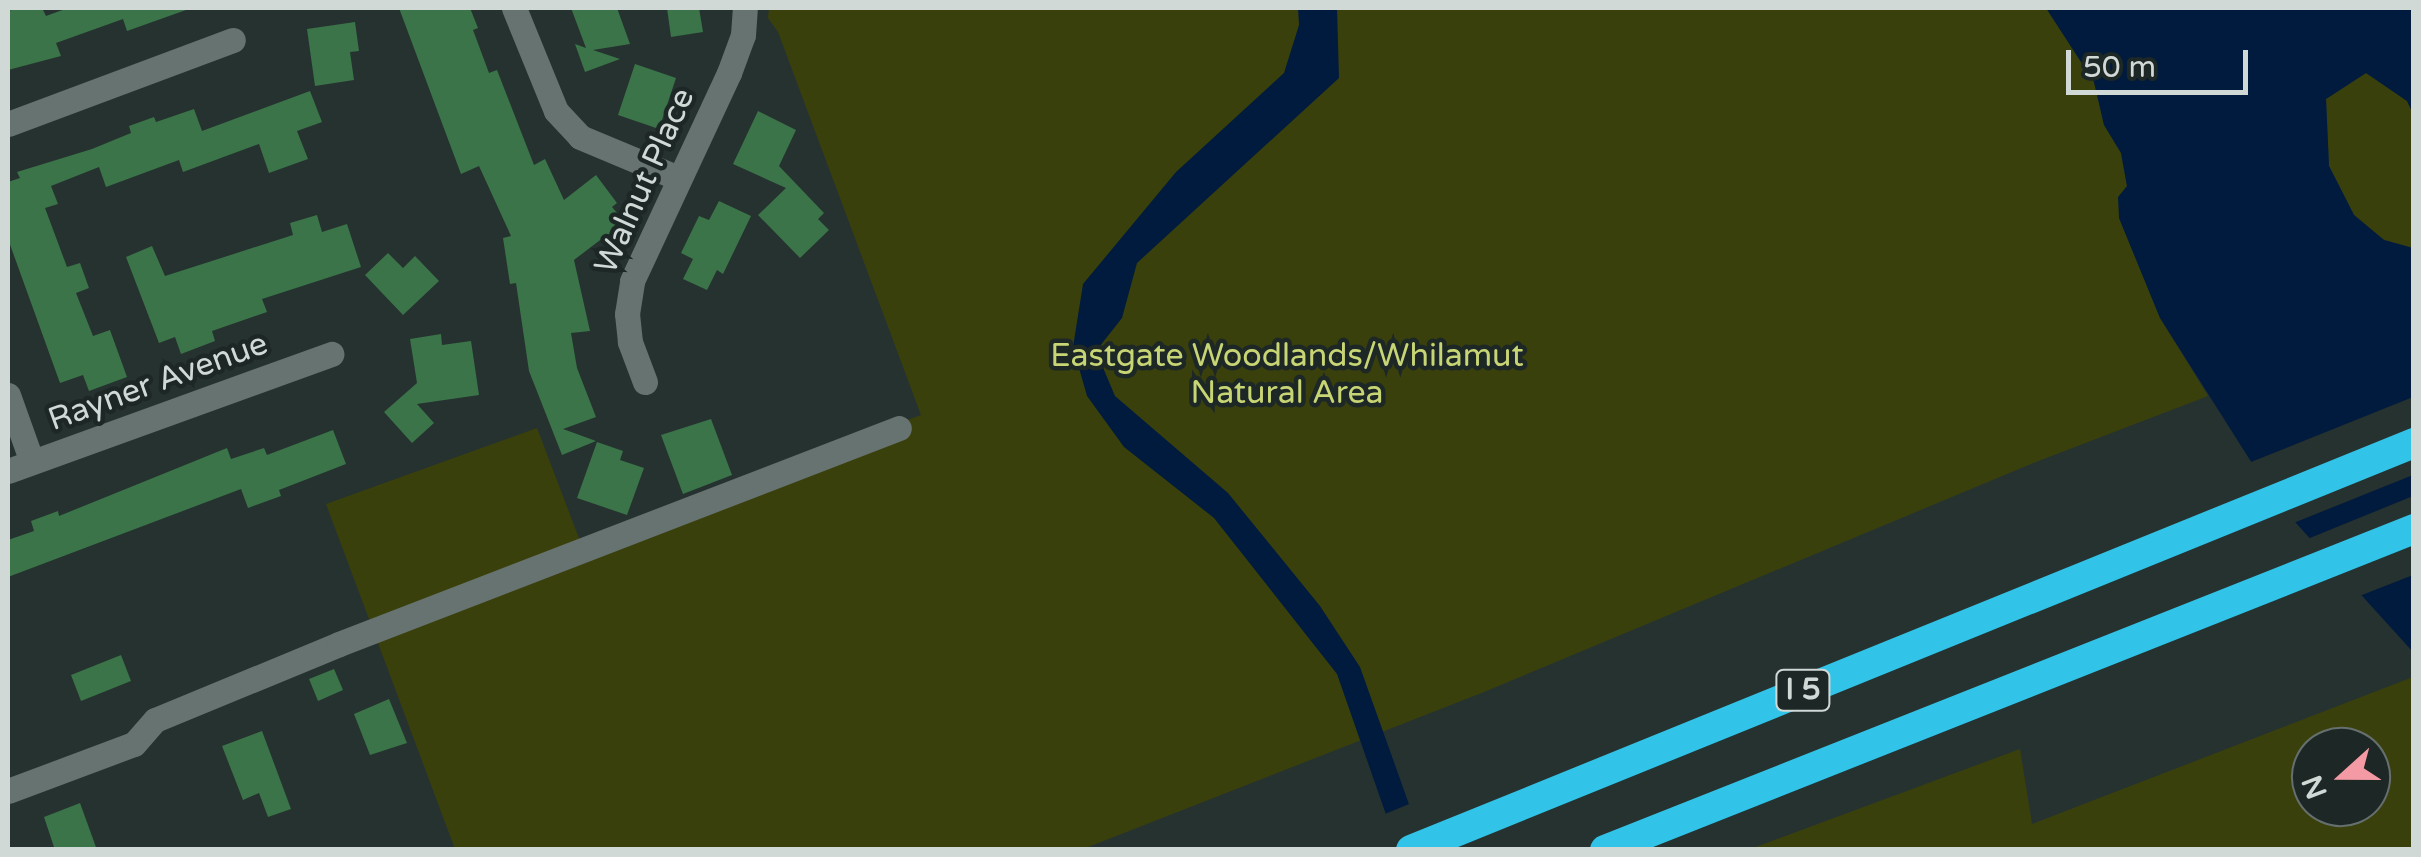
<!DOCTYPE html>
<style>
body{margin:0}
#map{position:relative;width:2421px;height:857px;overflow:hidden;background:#263230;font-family:"Varela Round",sans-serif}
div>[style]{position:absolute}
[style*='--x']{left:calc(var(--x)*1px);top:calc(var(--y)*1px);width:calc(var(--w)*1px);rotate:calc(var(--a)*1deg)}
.green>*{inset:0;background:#3a400c}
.water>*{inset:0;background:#001b3d}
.pier>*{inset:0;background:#263230}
.building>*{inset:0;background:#3a7448}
.minor>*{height:25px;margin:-12.5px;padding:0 12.5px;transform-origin:12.5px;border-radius:12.5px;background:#667371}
.highway>*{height:30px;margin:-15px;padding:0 15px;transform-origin:15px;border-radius:15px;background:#31c4e8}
span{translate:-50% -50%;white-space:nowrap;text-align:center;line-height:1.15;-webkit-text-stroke:9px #1d2826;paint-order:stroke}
.shield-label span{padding:2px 8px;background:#1d2826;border:2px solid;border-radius:8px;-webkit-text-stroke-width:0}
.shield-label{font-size:30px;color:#d1d9d7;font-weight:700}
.street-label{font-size:32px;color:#d1d9d7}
.park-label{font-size:32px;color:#c8d574}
.frame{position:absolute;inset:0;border:10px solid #d1d9d7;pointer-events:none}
.north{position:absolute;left:2291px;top:727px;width:100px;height:100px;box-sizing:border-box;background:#1d2826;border:2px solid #656f6d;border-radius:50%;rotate:249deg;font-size:28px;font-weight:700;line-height:40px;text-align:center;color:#d1d9d7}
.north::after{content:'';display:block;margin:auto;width:35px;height:45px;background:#f49aa5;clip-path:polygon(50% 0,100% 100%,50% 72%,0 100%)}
.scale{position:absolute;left:2066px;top:50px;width:182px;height:45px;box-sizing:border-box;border:5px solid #d1d9d7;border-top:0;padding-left:12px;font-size:30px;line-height:35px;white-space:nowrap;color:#d1d9d7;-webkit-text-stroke:8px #1d2826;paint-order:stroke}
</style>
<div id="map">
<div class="green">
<div style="clip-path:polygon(769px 8px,2046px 8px,2094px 82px,2104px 125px,2121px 153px,2127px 186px,2119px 218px,2160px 318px,2208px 396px,2031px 464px,1484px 692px,1083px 849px,455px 849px,326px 504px,537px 428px,580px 541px,921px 415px,778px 32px,768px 18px)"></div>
<div style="clip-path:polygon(2366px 73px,2407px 101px,2414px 114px,2413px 248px,2384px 240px,2354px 215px,2329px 166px,2326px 99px)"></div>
<div style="clip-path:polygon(evenodd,2413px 677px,2413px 849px,1750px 849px,2020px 749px,2032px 824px,2413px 677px,2371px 747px,2371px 807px,2311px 807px,2311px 747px,2371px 747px)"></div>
</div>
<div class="water">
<div style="clip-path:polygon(1298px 8px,1337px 8px,1339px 78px,1137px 263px,1122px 318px,1096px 351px,1115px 396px,1228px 493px,1320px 606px,1360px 667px,1425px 849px,1398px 849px,1337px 674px,1214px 518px,1124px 447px,1087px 396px,1073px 347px,1083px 284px,1176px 172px,1284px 73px,1299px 25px)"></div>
<div style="clip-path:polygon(2046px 8px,2413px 8px,2413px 114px,2407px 101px,2366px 73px,2326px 99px,2329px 166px,2354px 215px,2384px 240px,2413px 248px,2413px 652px,2276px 501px,2160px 318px,2119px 218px,2118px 197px,2127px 186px,2121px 153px,2104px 125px,2094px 82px)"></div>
</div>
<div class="pier">
<div style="clip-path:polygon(2413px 397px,2413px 475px,2291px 524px,2246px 464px)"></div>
<div style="clip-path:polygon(2413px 496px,2413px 575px,2357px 597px,2305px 540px)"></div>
<div style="clip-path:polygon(1414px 802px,1430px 850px,1393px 850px,1380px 816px)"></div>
</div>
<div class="building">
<div style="clip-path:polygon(18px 8px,42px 8px,46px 16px,68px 8px,186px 10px,127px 31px,123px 19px,56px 43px,61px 56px,8px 70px,8px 11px)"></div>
<div style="clip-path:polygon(399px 8px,470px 8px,478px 28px,473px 30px,489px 73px,497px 70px,534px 165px,545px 159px,564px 200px,596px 175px,617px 203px,612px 207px,628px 226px,612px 239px,608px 234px,574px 260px,590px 331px,571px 333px,577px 368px,596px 417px,563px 429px,596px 441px,562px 455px,529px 371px,516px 283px,510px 284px,503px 238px,511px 236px,479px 166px,461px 174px)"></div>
<div style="clip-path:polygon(571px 8px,617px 8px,630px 44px,593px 50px,620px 59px,585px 72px,575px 44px,586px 48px)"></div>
<div style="clip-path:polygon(667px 8px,699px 8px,703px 32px,671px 37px)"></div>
<div style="clip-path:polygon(355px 22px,359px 51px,350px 52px,354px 80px,315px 86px,307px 29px)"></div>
<div style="clip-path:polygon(635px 64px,676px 78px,659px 129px,618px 115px)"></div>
<div style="clip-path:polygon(310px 91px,322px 122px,297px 131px,308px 159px,269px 173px,259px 144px,183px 172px,179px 160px,106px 187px,99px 167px,51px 186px,58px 204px,45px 208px,67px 267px,80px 263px,89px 288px,76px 293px,93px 336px,110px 330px,127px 377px,89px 391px,83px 375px,60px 383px,8px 239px,8px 182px,20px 178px,17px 172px,92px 149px,131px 133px,129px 126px,154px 117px,156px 122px,194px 109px,202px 131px)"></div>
<div style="clip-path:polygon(758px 111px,796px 130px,779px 166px,824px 213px,818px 219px,829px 230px,800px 258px,758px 215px,786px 188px,733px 164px)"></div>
<div style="clip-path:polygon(719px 201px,751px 216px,723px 274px,717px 270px,707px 290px,683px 279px,693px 259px,681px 253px,699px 216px,709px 220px)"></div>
<div style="clip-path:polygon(317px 215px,322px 232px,347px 224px,361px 267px,262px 299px,267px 312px,212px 331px,215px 341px,181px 354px,175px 337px,159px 343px,126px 257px,152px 246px,165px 276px,293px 235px,290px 223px)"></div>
<div style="clip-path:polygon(388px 253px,403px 268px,415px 256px,439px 281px,403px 315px,365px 275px)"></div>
<div style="clip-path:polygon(441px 334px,442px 345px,471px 341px,479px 395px,417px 404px,434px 423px,412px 443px,384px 412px,417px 383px,410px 339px)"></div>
<div style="clip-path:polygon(711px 419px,732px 475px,683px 494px,661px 435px)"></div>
<div style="clip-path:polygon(333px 430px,346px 464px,279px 490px,281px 496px,248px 508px,241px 489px,8px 577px,8px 540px,34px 531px,31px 521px,58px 511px,59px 516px,227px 448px,231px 459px,264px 448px,267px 455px)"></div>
<div style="clip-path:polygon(597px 442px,623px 451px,620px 460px,644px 468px,627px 515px,577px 498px)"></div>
<div style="clip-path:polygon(121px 655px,131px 681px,81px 701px,71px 675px)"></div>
<div style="clip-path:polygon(334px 669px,343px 690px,318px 701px,309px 679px)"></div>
<div style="clip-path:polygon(389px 699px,407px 743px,370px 755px,354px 714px)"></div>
<div style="clip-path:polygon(262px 731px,291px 809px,268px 817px,259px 793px,243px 800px,222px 746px)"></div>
<div style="clip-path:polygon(80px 803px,97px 850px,55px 850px,44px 817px)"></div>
</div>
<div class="minor">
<div style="--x:514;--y:8;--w:111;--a:67.8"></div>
<div style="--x:556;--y:111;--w:35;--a:47"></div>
<div style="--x:580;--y:137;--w:106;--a:22.7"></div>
<div style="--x:8;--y:124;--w:240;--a:-20.5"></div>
<div style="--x:645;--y:382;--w:43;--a:-110.6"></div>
<div style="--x:630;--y:342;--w:28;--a:-96"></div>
<div style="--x:627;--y:314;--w:33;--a:-81"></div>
<div style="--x:632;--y:281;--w:230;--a:-65"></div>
<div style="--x:729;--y:73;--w:40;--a:-69.8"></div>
<div style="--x:743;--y:35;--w:27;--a:-86"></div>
<div style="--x:8;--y:395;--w:71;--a:70.3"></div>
<div style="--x:8;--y:471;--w:344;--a:-19.9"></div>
<div style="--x:8;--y:791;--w:134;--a:-20.5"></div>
<div style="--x:134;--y:744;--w:32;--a:-49"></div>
<div style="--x:155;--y:720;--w:199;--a:-22.4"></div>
<div style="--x:339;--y:644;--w:600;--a:-21.09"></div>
</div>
<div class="highway">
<div style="--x:1411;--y:850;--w:1082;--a:-22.09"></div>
<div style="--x:1605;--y:850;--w:870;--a:-21.64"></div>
</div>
<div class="shield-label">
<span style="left:1803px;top:690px">I 5</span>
</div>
<div class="street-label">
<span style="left:645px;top:181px;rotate:-66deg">Walnut Place</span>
<span style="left:158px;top:382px;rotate:-20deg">Rayner Avenue</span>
</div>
<div class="park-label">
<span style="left:1287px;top:375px">Eastgate Woodlands/Whilamut<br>Natural Area</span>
</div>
<div class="frame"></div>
<div class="north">N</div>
<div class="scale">50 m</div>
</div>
